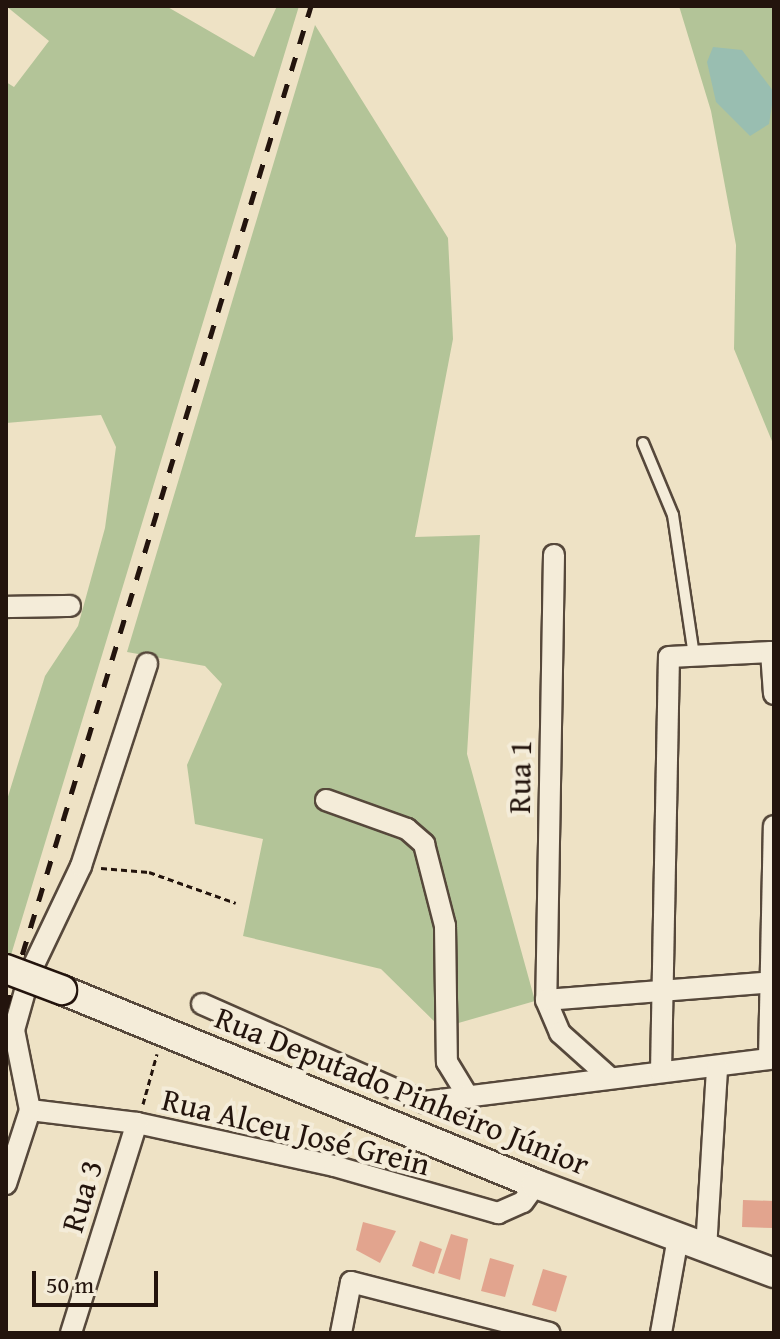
<!DOCTYPE html>
<meta charset="utf-8">
<style>
body{margin:0}
#map{position:relative;width:780px;height:1339px;overflow:hidden;background:#eee2c5;font-family:"Gentium Book Plus",serif}
div>[style]{position:absolute}
[style*='--x']{left:calc(var(--x)*1px);top:calc(var(--y)*1px);width:calc(var(--w)*1px);rotate:calc(var(--a)*1deg)}
.green>*{inset:0;background:#b3c498}
.water>*{inset:0;background:#99beb1}
.building>*{inset:0;background:#e2a48e}
.path>*{height:3px;margin-top:-1.5px;transform-origin:0;background:repeating-linear-gradient(90deg,#23140d 0 6px,transparent 0 10px)}
.roads{filter:drop-shadow(2px 0 #56483b) drop-shadow(-2px 0 #56483b) drop-shadow(0 2px #56483b) drop-shadow(0 -2px #56483b)}
.lane>*{height:10px;margin:-5px;padding:0 5px;transform-origin:5px;border-radius:5px;background:#f4ecd9}
.street>*{height:20px;margin:-10px;padding:0 10px;transform-origin:10px;border-radius:10px;background:#f4ecd9}
.secondary>*{height:28px;margin:-14px;padding:0 14px;transform-origin:14px;border-radius:14px;background:#f4ecd9}
.rail>*{height:5px;margin-top:-2.5px;transform-origin:0;background:repeating-linear-gradient(90deg,#23140d 0 14px,transparent 0 28px)}
.bridges{filter:drop-shadow(2px 0 #23140d) drop-shadow(-2px 0 #23140d) drop-shadow(0 2px #23140d) drop-shadow(0 -2px #23140d)}
.secondary-bridge>*{height:28px;margin:-14px;padding:0 14px;transform-origin:14px;border-radius:14px;background:#f4ecd9}
span{translate:-50% -50%;white-space:nowrap;text-align:center;line-height:1.15;-webkit-text-stroke:8px #f4ecd9;paint-order:stroke}
.street-label{font-size:32px;color:#23140d}
.frame{position:absolute;inset:0;border:8px solid #23140d;pointer-events:none}
.scale{position:absolute;left:32px;top:1271px;width:126px;height:36px;box-sizing:border-box;border:4px solid #23140d;border-top:0;padding-left:10px;font-size:24px;line-height:28px;white-space:nowrap;color:#23140d;-webkit-text-stroke:6px #f4ecd9;paint-order:stroke}
</style>
<div id="map">
<div class="green">
<div style="clip-path:polygon(6px 6px,166px 6px,254px 57px,277px 6px,299px 6px,11px 955px,6px 953px,6px 803px,45px 676px,78px 626px,105px 528px,116px 447px,101px 415px,6px 423px,6px 82px,14px 87px,49px 41px)"></div>
<div style="clip-path:polygon(679px 6px,774px 6px,774px 446px,734px 349px,736px 245px,711px 111px)"></div>
<div style="clip-path:polygon(315px 25px,448px 238px,453px 339px,415px 537px,480px 535px,467px 754px,535px 1001px,441px 1028px,381px 969px,243px 936px,263px 839px,195px 824px,187px 765px,222px 684px,205px 666px,127px 652px)"></div>
</div>
<div class="water">
<div style="clip-path:polygon(713px 47px,742px 50px,774px 92px,769px 124px,750px 136px,716px 102px,707px 62px)"></div>
</div>
<div class="building">
<div style="clip-path:polygon(743px 1200px,774px 1201px,774px 1228px,742px 1227px)"></div>
<div style="clip-path:polygon(363px 1222px,396px 1231px,380px 1263px,356px 1250px)"></div>
<div style="clip-path:polygon(451px 1234px,468px 1239px,460px 1280px,438px 1273px)"></div>
<div style="clip-path:polygon(420px 1241px,442px 1249px,434px 1274px,412px 1266px)"></div>
<div style="clip-path:polygon(490px 1258px,514px 1265px,505px 1297px,481px 1291px)"></div>
<div style="clip-path:polygon(543px 1269px,567px 1276px,556px 1312px,532px 1305px)"></div>
</div>
<div class="path">
<div style="--x:101;--y:868;--w:48;--a:4.8"></div>
<div style="--x:149;--y:872;--w:92;--a:19.6"></div>
<div style="--x:143;--y:1104;--w:52;--a:-74.4"></div>
</div>
<div class="roads">
<div class="lane">
<div style="--x:643;--y:443;--w:78;--a:67.4"></div>
<div style="--x:673;--y:515;--w:143;--a:81.5"></div>
</div>
<div class="street">
<div style="--x:554;--y:555;--w:445;--a:91"></div>
<div style="--x:546;--y:1000;--w:36;--a:67"></div>
<div style="--x:560;--y:1033;--w:64;--a:41.9"></div>
<div style="--x:6;--y:607;--w:64;--a:-0.9"></div>
<div style="--x:326;--y:800;--w:86;--a:19.7"></div>
<div style="--x:407;--y:829;--w:23;--a:41"></div>
<div style="--x:424;--y:844;--w:85;--a:75.6"></div>
<div style="--x:445;--y:926;--w:136;--a:89.2"></div>
<div style="--x:447;--y:1062;--w:42;--a:58.6"></div>
<div style="--x:546;--y:1000;--w:229;--a:-4.5"></div>
<div style="--x:202;--y:1004;--w:243;--a:23.8"></div>
<div style="--x:424;--y:1102;--w:348;--a:-7.1"></div>
<div style="--x:769;--y:1059;--w:233;--a:-88.8"></div>
<div style="--x:661;--y:1072;--w:415;--a:-88.9"></div>
<div style="--x:669;--y:657;--w:102;--a:-2.8"></div>
<div style="--x:771;--y:652;--w:42;--a:85.9"></div>
<div style="--x:30;--y:1110;--w:108;--a:6.9"></div>
<div style="--x:137;--y:1123;--w:202;--a:12.3"></div>
<div style="--x:334;--y:1166;--w:171;--a:16"></div>
<div style="--x:498;--y:1213;--w:27;--a:-24"></div>
<div style="--x:523;--y:1202;--w:22;--a:-54"></div>
<div style="--x:6;--y:1184;--w:78;--a:-72"></div>
<div style="--x:30;--y:1110;--w:82;--a:-101.3"></div>
<div style="--x:14;--y:1030;--w:59;--a:-74.3"></div>
<div style="--x:30;--y:973;--w:119;--a:-64.5"></div>
<div style="--x:81;--y:866;--w:213;--a:-71.9"></div>
<div style="--x:706;--y:1249;--w:182;--a:-86.5"></div>
<div style="--x:71;--y:1333;--w:220;--a:-72.6"></div>
<div style="--x:341;--y:1333;--w:52;--a:-78.9"></div>
<div style="--x:351;--y:1282;--w:205;--a:14.4"></div>
<div style="--x:661;--y:1333;--w:97;--a:-79.9"></div>
</div>
<div class="secondary">
<div style="--x:62;--y:990;--w:512;--a:22.26"></div>
<div style="--x:536;--y:1184;--w:254;--a:20.5"></div>
</div>
</div>
<div class="rail">
<div style="--x:6;--y:1008;--w:1047;--a:-73.07"></div>
</div>
<div class="bridges">
<div class="secondary-bridge">
<div style="--x:6;--y:969;--w:60;--a:20.6"></div>
</div>
</div>
<div class="street-label">
<span style="left:520px;top:777px;rotate:-89deg">Rua 1</span>
<span style="left:402px;top:1091px;rotate:22deg">Rua Deputado Pinheiro Júnior</span>
<span style="left:296px;top:1132px;rotate:14deg">Rua Alceu José Grein</span>
<span style="left:82px;top:1196px;rotate:-73deg">Rua 3</span>
</div>
<div class="frame"></div>
<div class="scale">50 m</div>
</div>
